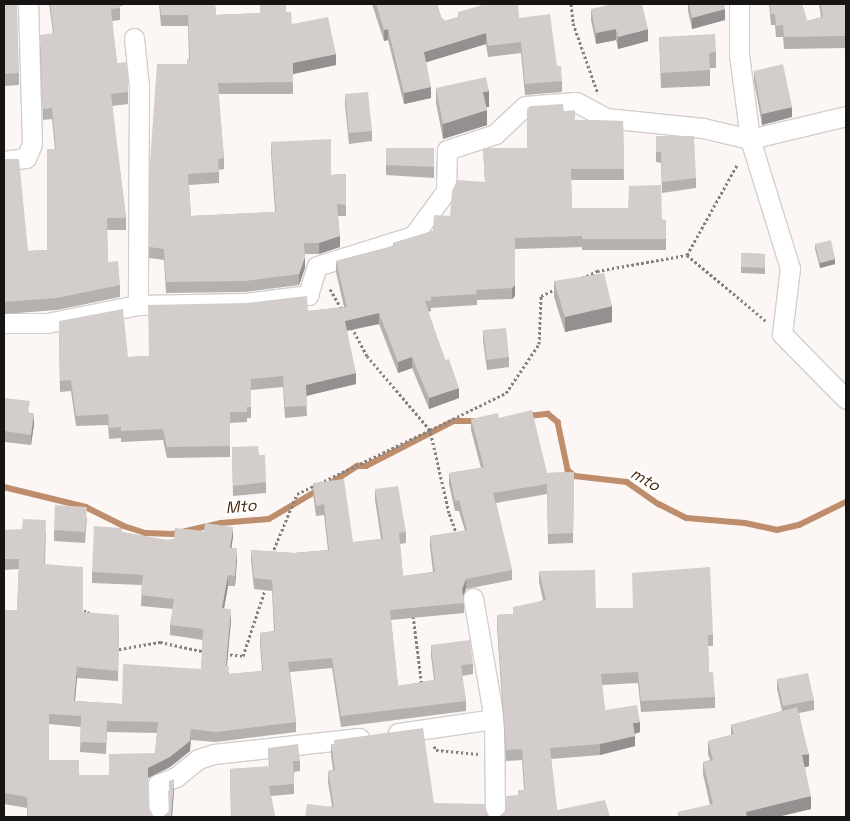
<!DOCTYPE html>
<style>
body{margin:0}
#map{position:relative;width:850px;height:821px;overflow:hidden;background:#fcf7f4;font-family:"Space Grotesk",sans-serif}
div>[style]{position:absolute}
[style*='--x']{left:calc(var(--x)*1px);top:calc(var(--y)*1px);width:calc(var(--w)*1px);rotate:calc(var(--a)*1deg)}
.stream>*{height:5.5px;margin:-2.75px;padding:0 2.75px;transform-origin:2.75px;border-radius:2.75px;background:#be8d6c}
.path>*{height:3px;margin-top:-1.5px;transform-origin:0;background:repeating-linear-gradient(90deg,#84817f 0 2.5px,transparent 0 5px)}
.roads{filter:drop-shadow(1px 0 #d3cfcc) drop-shadow(-1px 0 #d3cfcc) drop-shadow(0 1px #d3cfcc) drop-shadow(0 -1px #d3cfcc)}
.minor>*{height:19px;margin:-9.5px;padding:0 9.5px;transform-origin:9.5px;border-radius:9.5px;background:#fff}
.wall>*{inset:0;background:#b5b1af}
.shaded-wall>*{inset:0;background:#94908f}
.building>*{inset:0;background:#d3cecc}
span{translate:-50% -50%;white-space:nowrap;text-align:center;line-height:1.15;-webkit-text-stroke:5px #fff;paint-order:stroke}
.water-label{font-size:16px;color:#4a280e;font-style:italic}
.frame{position:absolute;inset:0;border:5px solid #171514;pointer-events:none}
</style>
<div id="map">
<div class="stream">
<div style="--x:528;--y:416;--w:20;--a:-6"></div>
<div style="--x:548;--y:414;--w:13;--a:39"></div>
<div style="--x:558;--y:422;--w:49;--a:78.2"></div>
<div style="--x:568;--y:470;--w:9;--a:41"></div>
<div style="--x:575;--y:476;--w:52;--a:6.6"></div>
<div style="--x:627;--y:482;--w:39;--a:35"></div>
<div style="--x:659;--y:504;--w:31;--a:27"></div>
<div style="--x:687;--y:518;--w:58;--a:4.9"></div>
<div style="--x:745;--y:523;--w:33;--a:12"></div>
<div style="--x:777;--y:530;--w:23;--a:-13"></div>
<div style="--x:799;--y:525;--w:52;--a:-26.1"></div>
<div style="--x:328;--y:485;--w:35;--a:-33"></div>
<div style="--x:357;--y:466;--w:9;--a:0"></div>
<div style="--x:366;--y:466;--w:99;--a:-27.1"></div>
<div style="--x:454;--y:421;--w:25;--a:0"></div>
<div style="--x:4;--y:487;--w:84;--a:13.7"></div>
<div style="--x:86;--y:507;--w:42;--a:26.6"></div>
<div style="--x:124;--y:526;--w:23;--a:18"></div>
<div style="--x:146;--y:533;--w:27;--a:2"></div>
<div style="--x:173;--y:534;--w:49;--a:-12.9"></div>
<div style="--x:221;--y:523;--w:48;--a:-4.8"></div>
<div style="--x:269;--y:519;--w:59;--a:-30.5"></div>
</div>
<div class="path">
<div style="--x:571;--y:4;--w:19;--a:84"></div>
<div style="--x:573;--y:23;--w:75;--a:70.6"></div>
<div style="--x:687;--y:255;--w:105;--a:-61"></div>
<div style="--x:582;--y:278;--w:17;--a:-25"></div>
<div style="--x:597;--y:271;--w:91;--a:-10.1"></div>
<div style="--x:687;--y:255;--w:103;--a:39.9"></div>
<div style="--x:330;--y:289;--w:24;--a:60"></div>
<div style="--x:457;--y:535;--w:23;--a:-110"></div>
<div style="--x:449;--y:513;--w:85;--a:-102.9"></div>
<div style="--x:430;--y:430;--w:85;--a:-26"></div>
<div style="--x:506;--y:393;--w:59;--a:-56"></div>
<div style="--x:539;--y:344;--w:48;--a:-87.6"></div>
<div style="--x:541;--y:296;--w:19;--a:-25"></div>
<div style="--x:272;--y:554;--w:65;--a:-67.4"></div>
<div style="--x:297;--y:494;--w:148;--a:-25.7"></div>
<div style="--x:430;--y:430;--w:97;--a:-130.4"></div>
<div style="--x:367;--y:356;--w:34;--a:-118"></div>
<div style="--x:79;--y:611;--w:10;--a:0"></div>
<div style="--x:89;--y:611;--w:4;--a:104"></div>
<div style="--x:413;--y:616;--w:71;--a:82.7"></div>
<div style="--x:114;--y:650;--w:47;--a:-9.9"></div>
<div style="--x:160;--y:642;--w:47;--a:12.3"></div>
<div style="--x:225;--y:654;--w:18;--a:6"></div>
<div style="--x:243;--y:656;--w:73;--a:-71.6"></div>
<div style="--x:434;--y:746;--w:4;--a:63"></div>
<div style="--x:436;--y:750;--w:42;--a:5.4"></div>
</div>
<div class="roads">
<div class="minor">
<div style="--x:739;--y:4;--w:50;--a:90"></div>
<div style="--x:739;--y:54;--w:86;--a:82.6"></div>
<div style="--x:750;--y:139;--w:135;--a:72.8"></div>
<div style="--x:790;--y:268;--w:66;--a:96.9"></div>
<div style="--x:782;--y:334;--w:91;--a:45.4"></div>
<div style="--x:134;--y:38;--w:48;--a:84.1"></div>
<div style="--x:139;--y:86;--w:219;--a:90.3"></div>
<div style="--x:4;--y:161;--w:22;--a:-8"></div>
<div style="--x:26;--y:158;--w:15;--a:-67"></div>
<div style="--x:32;--y:144;--w:140;--a:-91.6"></div>
<div style="--x:4;--y:323;--w:43;--a:0"></div>
<div style="--x:47;--y:323;--w:93;--a:-11.2"></div>
<div style="--x:138;--y:305;--w:108;--a:-1.1"></div>
<div style="--x:246;--y:303;--w:63;--a:-7.4"></div>
<div style="--x:308;--y:295;--w:30;--a:-73"></div>
<div style="--x:317;--y:266;--w:101;--a:-17.4"></div>
<div style="--x:413;--y:236;--w:56;--a:-53.7"></div>
<div style="--x:446;--y:191;--w:41;--a:-88.6"></div>
<div style="--x:447;--y:150;--w:51;--a:-18.4"></div>
<div style="--x:495;--y:134;--w:41;--a:-43"></div>
<div style="--x:525;--y:106;--w:51;--a:-4.5"></div>
<div style="--x:576;--y:102;--w:34;--a:28"></div>
<div style="--x:606;--y:118;--w:98;--a:5.9"></div>
<div style="--x:703;--y:128;--w:48;--a:13.2"></div>
<div style="--x:750;--y:139;--w:99;--a:-13.5"></div>
<div style="--x:473;--y:598;--w:123;--a:80.2"></div>
<div style="--x:494;--y:719;--w:98;--a:89.4"></div>
<div style="--x:398;--y:733;--w:97;--a:-8.3"></div>
<div style="--x:159;--y:817;--w:33;--a:-92"></div>
<div style="--x:158;--y:784;--w:19;--a:-21"></div>
<div style="--x:176;--y:777;--w:28;--a:-39"></div>
<div style="--x:198;--y:759;--w:17;--a:-17"></div>
<div style="--x:214;--y:754;--w:146;--a:-6.3"></div>
</div>
</div>
<div class="wall">
<div style="clip-path:polygon(4px 4px,19px 73px,19px 85px,4px 86px)"></div>
<div style="clip-path:polygon(49px 4px,122px 4px,122px 6px,120px 6px,120px 20px,112px 21px,117px 63px,128px 75px,128px 104px,112px 106px,126px 218px,126px 230px,107px 230px,108px 262px,120px 285px,120px 297px,57px 310px,4px 314px,4px 159px,28px 251px,47px 250px,55px 149px,52px 119px,43px 120px,40px 47px,53px 33px)"></div>
<div style="clip-path:polygon(159px 4px,215px 4px,216px 15px,286px 12px,292px 24px,336px 65px,293px 74px,293px 94px,218px 94px,224px 158px,224px 169px,219px 170px,219px 183px,189px 185px,191px 216px,275px 212px,271px 153px,271px 142px,331px 175px,346px 174px,346px 216px,338px 216px,340px 247px,319px 254px,305px 254px,305px 268px,299px 285px,245px 292px,166px 293px,164px 260px,149px 258px,150px 162px,189px 59px,188px 26px,161px 26px)"></div>
<div style="clip-path:polygon(372px 4px,437px 4px,441px 17px,445px 21px,458px 17px,458px 12px,519px 18px,557px 66px,562px 81px,562px 92px,525px 95px,521px 53px,488px 57px,486px 44px,426px 62px,431px 98px,404px 104px,388px 40px,384px 41px)"></div>
<div style="clip-path:polygon(688px 4px,724px 4px,725px 20px,692px 29px,688px 11px)"></div>
<div style="clip-path:polygon(769px 4px,802px 4px,807px 21px,821px 17px,819px 4px,846px 4px,846px 48px,784px 49px,783px 37px,776px 37px,775px 25px,771px 25px)"></div>
<div style="clip-path:polygon(591px 9px,648px 41px,618px 49px,616px 40px,596px 44px,591px 20px)"></div>
<div style="clip-path:polygon(659px 37px,716px 52px,716px 68px,710px 68px,710px 86px,661px 88px)"></div>
<div style="clip-path:polygon(754px 71px,792px 117px,762px 125px,754px 81px)"></div>
<div style="clip-path:polygon(436px 88px,489px 107px,486px 107px,487px 125px,443px 139px,436px 103px)"></div>
<div style="clip-path:polygon(345px 94px,372px 131px,372px 141px,349px 144px,345px 105px)"></div>
<div style="clip-path:polygon(564px 111px,575px 120px,623px 121px,624px 180px,571px 180px,572px 208px,666px 220px,666px 250px,582px 250px,582px 247px,515px 249px,515px 296px,512px 299px,477px 300px,477px 305px,431px 308px,431px 311px,428px 312px,459px 398px,429px 409px,412px 368px,398px 373px,379px 324px,347px 331px,356px 384px,306px 396px,307px 416px,285px 418px,283px 387px,251px 390px,251px 418px,247px 418px,247px 422px,230px 423px,230px 457px,167px 458px,163px 440px,121px 442px,121px 438px,109px 439px,108px 425px,76px 426px,71px 391px,60px 392px,59px 332px,128px 357px,149px 356px,308px 311px,344px 307px,336px 272px,336px 261px,393px 246px,393px 243px,433px 231px,450px 216px,485px 182px,483px 148px,527px 148px)"></div>
<div style="clip-path:polygon(656px 136px,696px 178px,696px 188px,662px 193px,661px 163px,656px 162px)"></div>
<div style="clip-path:polygon(434px 148px,434px 178px,386px 175px,386px 165px)"></div>
<div style="clip-path:polygon(815px 244px,835px 264px,820px 268px,815px 249px)"></div>
<div style="clip-path:polygon(741px 253px,765px 254px,765px 274px,741px 273px)"></div>
<div style="clip-path:polygon(554px 281px,612px 322px,565px 332px,554px 297px)"></div>
<div style="clip-path:polygon(483px 330px,509px 357px,509px 367px,487px 370px,483px 340px)"></div>
<div style="clip-path:polygon(4px 398px,30px 413px,34px 424px,31px 445px,4px 442px)"></div>
<div style="clip-path:polygon(evenodd,499px 418px,547px 473px,574px 472px,573px 543px,548px 544px,547px 494px,496px 503px,512px 570px,512px 580px,466px 589px,463px 596px,464px 603px,464px 613px,391px 620px,398px 686px,434px 680px,431px 656px,431px 645px,473px 664px,473px 674px,462px 676px,466px 701px,466px 711px,341px 727px,332px 668px,290px 672px,296px 722px,296px 732px,216px 742px,191px 740px,190px 751px,170px 767px,148px 778px,148px 807px,154px 817px,164px 816px,169px 811px,174px 790px,172px 817px,27px 817px,27px 808px,4px 804px,4px 610px,17px 610px,19px 569px,4px 570px,4px 530px,46px 531px,45px 564px,83px 612px,119px 626px,118px 681px,77px 678px,75px 701px,122px 704px,201px 669px,203px 640px,170px 635px,170px 625px,173px 609px,141px 606px,142px 585px,92px 583px,92px 572px,122px 532px,166px 540px,233px 537px,231px 548px,237px 559px,235px 586px,228px 586px,224px 609px,231px 620px,227px 665px,229px 674px,262px 671px,260px 643px,260px 633px,274px 631px,272px 591px,254px 589px,251px 560px,251px 550px,294px 553px,328px 550px,324px 515px,316px 516px,313px 494px,313px 483px,353px 542px,381px 539px,375px 500px,375px 489px,406px 532px,406px 543px,400px 544px,403px 576px,433px 572px,430px 546px,430px 536px,465px 531px,459px 511px,455px 511px,449px 484px,449px 473px,481px 468px,471px 430px,471px 419px,499px 418px,49px 724px,81px 727px,80px 752px,106px 754px,107px 732px,157px 733px,155px 753px,109px 775px,79px 775px,49px 760px,49px 724px)"></div>
<div style="clip-path:polygon(232px 447px,266px 482px,266px 493px,233px 496px)"></div>
<div style="clip-path:polygon(87px 517px,85px 543px,54px 541px,54px 530px)"></div>
<div style="clip-path:polygon(539px 571px,596px 608px,713px 635px,713px 646px,708px 646px,709px 672px,715px 697px,715px 708px,641px 712px,638px 683px,602px 685px,605px 710px,640px 732px,635px 734px,635px 746px,600px 755px,551px 759px,557px 810px,610px 817px,305px 817px,332px 806px,328px 782px,328px 771px,333px 770px,331px 755px,331px 744px,334px 744px,334px 740px,434px 803px,489px 816px,500px 816px,505px 811px,518px 795px,518px 790px,524px 790px,522px 760px,506px 761px,497px 626px,497px 615px,513px 614px,543px 600px,539px 582px)"></div>
<div style="clip-path:polygon(777px 679px,814px 700px,814px 710px,799px 713px,809px 766px,805px 767px,811px 809px,777px 817px,678px 817px,678px 812px,710px 805px,703px 774px,703px 762px,710px 760px,708px 754px,708px 741px,731px 735px,731px 725px,782px 711px,777px 689px)"></div>
<div style="clip-path:polygon(268px 748px,300px 761px,300px 771px,294px 772px,294px 794px,271px 796px,275px 817px,231px 817px,230px 769px,269px 767px)"></div>
</div>
<div class="shaded-wall">
<div style="clip-path:polygon(725px 9px,725px 20px,692px 29px,692px 18px)"></div>
<div style="clip-path:polygon(388px 29px,388px 40px,384px 41px,384px 30px)"></div>
<div style="clip-path:polygon(616px 29px,616px 40px,596px 44px,596px 33px)"></div>
<div style="clip-path:polygon(648px 29px,648px 41px,618px 49px,618px 37px)"></div>
<div style="clip-path:polygon(486px 33px,486px 44px,424px 63px,424px 52px)"></div>
<div style="clip-path:polygon(336px 54px,336px 65px,293px 74px,293px 63px)"></div>
<div style="clip-path:polygon(431px 87px,431px 98px,404px 104px,404px 93px)"></div>
<div style="clip-path:polygon(489px 91px,489px 107px,483px 108px,483px 92px)"></div>
<div style="clip-path:polygon(792px 107px,792px 117px,762px 125px,762px 114px)"></div>
<div style="clip-path:polygon(487px 110px,487px 125px,443px 139px,443px 124px)"></div>
<div style="clip-path:polygon(340px 236px,340px 247px,319px 254px,319px 243px)"></div>
<div style="clip-path:polygon(515px 249px,515px 296px,512px 299px,512px 288px)"></div>
<div style="clip-path:polygon(305px 257px,305px 268px,299px 285px,299px 274px)"></div>
<div style="clip-path:polygon(835px 259px,835px 264px,820px 268px,820px 263px)"></div>
<div style="clip-path:polygon(612px 306px,612px 322px,565px 332px,565px 317px)"></div>
<div style="clip-path:polygon(379px 313px,379px 324px,345px 331px,345px 321px)"></div>
<div style="clip-path:polygon(412px 357px,412px 368px,398px 373px,398px 362px)"></div>
<div style="clip-path:polygon(356px 373px,356px 384px,306px 396px,306px 385px)"></div>
<div style="clip-path:polygon(459px 388px,459px 398px,429px 409px,429px 398px)"></div>
<div style="clip-path:polygon(34px 413px,34px 424px,31px 445px,31px 435px)"></div>
<div style="clip-path:polygon(233px 527px,233px 537px,230px 558px,230px 548px)"></div>
<div style="clip-path:polygon(237px 548px,237px 559px,235px 586px,235px 576px)"></div>
<div style="clip-path:polygon(228px 575px,228px 586px,222px 619px,222px 608px)"></div>
<div style="clip-path:polygon(466px 579px,466px 589px,462px 599px,462px 589px)"></div>
<div style="clip-path:polygon(231px 609px,231px 620px,226px 676px,226px 665px)"></div>
<div style="clip-path:polygon(77px 667px,77px 678px,74px 711px,74px 701px)"></div>
<div style="clip-path:polygon(640px 722px,640px 732px,633px 734px,633px 723px)"></div>
<div style="clip-path:polygon(191px 729px,190px 751px,170px 767px,148px 778px,148px 768px)"></div>
<div style="clip-path:polygon(635px 736px,635px 746px,600px 755px,600px 744px)"></div>
<div style="clip-path:polygon(809px 754px,809px 766px,802px 768px,802px 755px)"></div>
<div style="clip-path:polygon(174px 779px,174px 790px,172px 817px,171px 817px)"></div>
<div style="clip-path:polygon(811px 796px,811px 809px,777px 817px,746px 817px,746px 812px)"></div>
</div>
<div class="building">
<div style="clip-path:polygon(4px 4px,17px 4px,19px 73px,4px 74px)"></div>
<div style="clip-path:polygon(50px 4px,119px 4px,120px 8px,111px 9px,117px 63px,126px 62px,128px 75px,128px 92px,111px 94px,126px 218px,107px 218px,108px 262px,118px 261px,120px 285px,57px 298px,4px 302px,4px 159px,19px 159px,28px 251px,47px 250px,47px 149px,56px 149px,52px 108px,43px 109px,40px 35px,54px 33px)"></div>
<div style="clip-path:polygon(160px 4px,215px 4px,216px 15px,260px 13px,260px 4px,286px 4px,286px 12px,291px 12px,292px 24px,328px 17px,336px 54px,293px 63px,293px 82px,218px 83px,224px 158px,218px 159px,219px 172px,188px 174px,191px 216px,276px 212px,271px 142px,331px 139px,331px 175px,346px 174px,346px 205px,337px 204px,340px 236px,319px 243px,304px 243px,305px 257px,299px 274px,245px 281px,166px 282px,164px 249px,149px 247px,150px 162px,157px 64px,187px 64px,187px 59px,190px 59px,188px 15px,161px 15px)"></div>
<div style="clip-path:polygon(376px 4px,437px 4px,441px 17px,445px 21px,459px 17px,458px 12px,486px 4px,518px 4px,519px 18px,550px 14px,557px 66px,561px 66px,562px 81px,525px 84px,521px 42px,488px 46px,486px 33px,424px 52px,431px 87px,404px 93px,388px 29px,384px 30px)"></div>
<div style="clip-path:polygon(613px 4px,642px 4px,648px 29px,618px 37px,616px 29px,596px 33px,591px 9px)"></div>
<div style="clip-path:polygon(689px 4px,724px 4px,725px 9px,692px 18px)"></div>
<div style="clip-path:polygon(770px 4px,802px 4px,807px 21px,823px 17px,821px 4px,846px 4px,846px 36px,784px 37px,783px 25px,776px 26px,775px 14px,771px 14px)"></div>
<div style="clip-path:polygon(715px 34px,716px 52px,709px 53px,710px 70px,661px 73px,659px 37px)"></div>
<div style="clip-path:polygon(783px 64px,792px 107px,762px 114px,754px 71px)"></div>
<div style="clip-path:polygon(486px 77px,489px 91px,483px 92px,487px 110px,443px 124px,436px 88px)"></div>
<div style="clip-path:polygon(368px 92px,372px 131px,349px 133px,345px 94px)"></div>
<div style="clip-path:polygon(563px 104px,564px 111px,575px 110px,575px 120px,623px 121px,624px 169px,571px 169px,572px 208px,628px 208px,629px 186px,661px 185px,662px 220px,666px 220px,666px 239px,582px 239px,582px 236px,515px 238px,515px 285px,512px 288px,476px 290px,477px 294px,431px 297px,431px 301px,425px 301px,445px 360px,449px 359px,459px 388px,429px 398px,412px 357px,398px 362px,379px 313px,345px 321px,356px 373px,306px 385px,307px 406px,285px 407px,283px 376px,251px 379px,251px 407px,247px 407px,247px 412px,230px 412px,230px 446px,167px 447px,163px 429px,121px 431px,121px 427px,109px 428px,108px 414px,76px 416px,71px 380px,60px 381px,59px 321px,123px 309px,128px 357px,149px 356px,148px 305px,246px 303px,307px 296px,308px 311px,347px 307px,336px 261px,394px 246px,393px 243px,433px 231px,434px 215px,450px 216px,452px 191px,457px 180px,485px 182px,483px 148px,527px 148px,527px 109px,530px 106px)"></div>
<div style="clip-path:polygon(656px 136px,694px 136px,696px 178px,662px 182px,661px 152px,656px 152px)"></div>
<div style="clip-path:polygon(386px 148px,434px 148px,434px 167px,386px 165px)"></div>
<div style="clip-path:polygon(831px 240px,835px 259px,820px 263px,815px 244px)"></div>
<div style="clip-path:polygon(741px 253px,765px 254px,765px 268px,741px 267px)"></div>
<div style="clip-path:polygon(604px 273px,612px 306px,565px 317px,554px 281px)"></div>
<div style="clip-path:polygon(506px 328px,509px 357px,487px 360px,483px 330px)"></div>
<div style="clip-path:polygon(4px 398px,30px 401px,28px 413px,34px 413px,31px 435px,4px 431px)"></div>
<div style="clip-path:polygon(evenodd,532px 410px,547px 473px,574px 472px,573px 533px,548px 534px,547px 484px,493px 493px,512px 570px,466px 579px,462px 589px,464px 603px,390px 610px,398px 686px,435px 680px,431px 645px,470px 640px,473px 664px,461px 665px,466px 701px,341px 716px,332px 658px,288px 662px,296px 722px,216px 732px,191px 729px,190px 741px,170px 757px,148px 768px,148px 807px,154px 817px,164px 816px,169px 811px,169px 781px,174px 779px,171px 817px,28px 817px,27px 797px,4px 793px,4px 610px,17px 610px,19px 559px,4px 559px,4px 530px,22px 529px,23px 519px,46px 520px,44px 564px,83px 567px,83px 612px,119px 615px,118px 671px,77px 667px,74px 701px,122px 704px,123px 664px,201px 669px,203px 629px,170px 625px,174px 599px,141px 595px,143px 575px,92px 572px,94px 526px,122px 528px,122px 532px,166px 540px,174px 539px,175px 528px,204px 531px,205px 523px,233px 527px,230px 548px,237px 548px,235px 576px,228px 575px,222px 608px,231px 609px,226px 665px,229px 666px,228px 674px,263px 671px,260px 633px,275px 631px,272px 580px,254px 578px,251px 550px,294px 553px,329px 550px,324px 504px,316px 506px,313px 483px,344px 479px,353px 542px,383px 539px,375px 489px,398px 486px,406px 532px,399px 533px,403px 576px,435px 572px,430px 536px,467px 530px,459px 500px,455px 501px,449px 473px,484px 467px,471px 419px,498px 413px,499px 418px,532px 410px,49px 714px,81px 716px,80px 742px,106px 743px,107px 721px,158px 722px,155px 753px,109px 754px,109px 775px,79px 775px,79px 760px,49px 760px,49px 714px)"></div>
<div style="clip-path:polygon(258px 446px,259px 455px,265px 455px,266px 482px,233px 486px,232px 447px)"></div>
<div style="clip-path:polygon(55px 505px,87px 507px,85px 532px,54px 530px)"></div>
<div style="clip-path:polygon(710px 567px,713px 635px,708px 635px,709px 672px,713px 672px,715px 697px,641px 701px,638px 672px,601px 674px,605px 710px,637px 705px,640px 722px,633px 723px,635px 736px,600px 744px,550px 748px,557px 810px,605px 800px,610px 817px,527px 817px,527px 816px,518px 817px,305px 817px,307px 804px,334px 807px,328px 771px,335px 770px,331px 744px,334px 744px,334px 740px,423px 728px,434px 803px,484px 804px,489px 816px,500px 816px,505px 811px,506px 796px,518px 795px,518px 790px,525px 790px,522px 749px,506px 750px,497px 615px,513px 614px,513px 607px,546px 600px,539px 571px,595px 570px,596px 608px,633px 608px,632px 573px)"></div>
<div style="clip-path:polygon(808px 673px,814px 700px,783px 706px,777px 679px)"></div>
<div style="clip-path:polygon(797px 707px,809px 754px,802px 755px,811px 796px,746px 812px,747px 817px,679px 817px,678px 812px,713px 804px,703px 762px,713px 760px,708px 741px,734px 734px,731px 725px)"></div>
<div style="clip-path:polygon(298px 744px,300px 761px,293px 761px,294px 784px,269px 786px,275px 817px,232px 817px,231px 813px,230px 769px,270px 766px,268px 748px)"></div>
</div>
<div class="water-label">
<span style="left:645px;top:480px;rotate:30deg">mto</span>
<span style="left:241px;top:507px;rotate:-5deg">Mto</span>
</div>
<div class="frame"></div>
</div>
